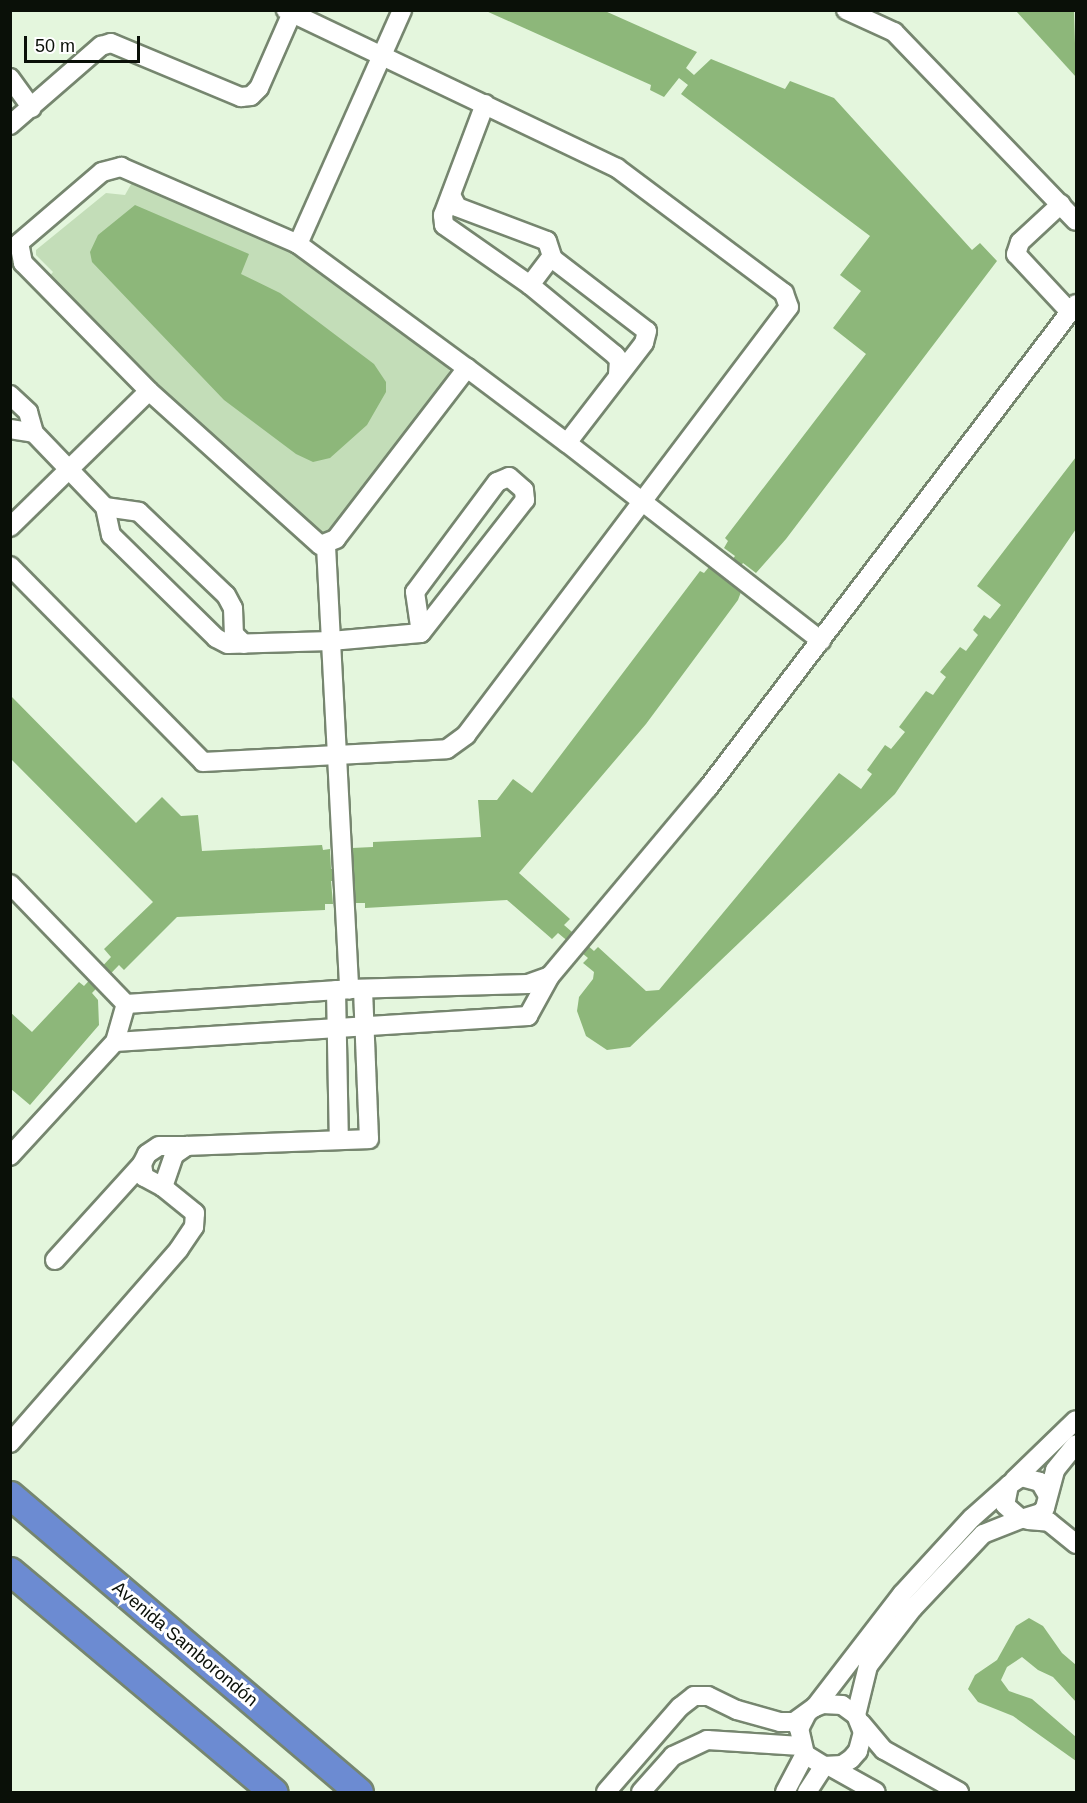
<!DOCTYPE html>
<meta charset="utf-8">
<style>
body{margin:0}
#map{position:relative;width:1087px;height:1803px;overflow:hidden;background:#e4f6dd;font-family:Arial,sans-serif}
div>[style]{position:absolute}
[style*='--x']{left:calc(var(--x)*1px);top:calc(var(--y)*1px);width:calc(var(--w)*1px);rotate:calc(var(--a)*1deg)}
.green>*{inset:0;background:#c3ddb8}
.water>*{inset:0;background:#8db77a}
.roads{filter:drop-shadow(2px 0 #76866f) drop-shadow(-2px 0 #76866f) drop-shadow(0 2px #76866f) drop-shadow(0 -2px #76866f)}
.minor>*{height:18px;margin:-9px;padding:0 9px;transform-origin:9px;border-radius:9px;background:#fff}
.highway>*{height:27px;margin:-13.5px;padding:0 13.5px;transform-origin:13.5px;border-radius:13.5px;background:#6c8bd2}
span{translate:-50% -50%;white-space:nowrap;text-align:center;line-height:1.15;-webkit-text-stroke:6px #fff;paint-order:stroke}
.street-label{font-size:18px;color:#0a1008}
.frame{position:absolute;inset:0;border:12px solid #0a1008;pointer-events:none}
.scale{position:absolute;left:24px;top:36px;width:116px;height:27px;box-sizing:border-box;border:3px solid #0a1008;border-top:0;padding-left:8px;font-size:18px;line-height:21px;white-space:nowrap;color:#0a1008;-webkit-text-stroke:4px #fff;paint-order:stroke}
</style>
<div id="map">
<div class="green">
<div style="clip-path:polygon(134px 179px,311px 260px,450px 365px,449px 376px,335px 528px,321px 534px,162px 390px,47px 279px,53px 272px,36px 255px,36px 250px,106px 193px,125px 195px)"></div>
</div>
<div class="water">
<div style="clip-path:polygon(486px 11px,605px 11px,697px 52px,686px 68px,694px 75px,711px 59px,785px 89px,790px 81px,834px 98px,972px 250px,980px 243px,997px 261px,786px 539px,756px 573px,743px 563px,729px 582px,741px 592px,738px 600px,646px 724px,519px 873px,570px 919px,564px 925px,594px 951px,598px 947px,646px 991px,659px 990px,839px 773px,861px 789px,872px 774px,867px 770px,885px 745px,891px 749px,905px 732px,899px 727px,926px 691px,933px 695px,946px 677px,940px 672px,960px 647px,966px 651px,978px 635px,973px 630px,984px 615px,990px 619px,1001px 605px,977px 586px,1076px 457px,1076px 529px,895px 794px,630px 1047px,607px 1050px,586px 1036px,577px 1011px,579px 997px,593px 979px,594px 972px,583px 963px,588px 958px,558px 933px,552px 939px,507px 900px,365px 908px,365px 903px,355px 903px,354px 880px,331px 881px,333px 904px,325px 904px,325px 910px,177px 917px,124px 970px,119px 965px,92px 993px,98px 1000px,99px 1025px,30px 1105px,11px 1089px,10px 1012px,32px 1032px,79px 982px,84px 986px,111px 957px,104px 949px,153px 902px,11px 759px,11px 696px,136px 823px,162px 797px,181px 816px,198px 815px,202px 851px,322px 845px,323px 850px,330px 849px,331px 869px,353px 869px,352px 848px,373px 847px,373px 842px,481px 837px,478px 800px,497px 800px,513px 779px,532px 793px,700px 571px,704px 573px,709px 567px,720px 576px,735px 556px,724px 548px,728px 541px,725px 538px,866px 354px,833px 328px,861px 291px,840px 275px,870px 236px,681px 94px,688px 85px,679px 78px,664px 97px,650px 90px,651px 85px)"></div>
<div style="clip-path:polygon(1016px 11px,1074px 11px,1076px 77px)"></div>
<div style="clip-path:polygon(135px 205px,249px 254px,241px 274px,280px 293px,374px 364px,386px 382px,386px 392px,367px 425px,330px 458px,313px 462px,296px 454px,224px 400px,92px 262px,90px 252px,98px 235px)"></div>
<div style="clip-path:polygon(1029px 1618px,1043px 1626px,1062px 1653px,1076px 1665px,1076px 1702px,1053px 1677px,1038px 1670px,1022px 1657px,1007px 1667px,1001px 1680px,1009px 1691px,1032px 1699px,1076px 1737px,1076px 1761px,1013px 1716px,978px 1702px,968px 1689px,975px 1675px,997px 1660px,1016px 1626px)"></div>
</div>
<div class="roads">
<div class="minor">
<div style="--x:846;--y:10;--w:53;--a:24.6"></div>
<div style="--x:894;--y:32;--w:262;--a:46.1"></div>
<div style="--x:10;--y:78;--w:37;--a:54"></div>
<div style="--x:485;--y:104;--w:119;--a:110.7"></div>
<div style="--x:443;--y:215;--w:10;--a:84"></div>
<div style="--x:444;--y:225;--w:105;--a:34.9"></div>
<div style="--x:530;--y:285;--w:110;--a:39.5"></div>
<div style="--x:615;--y:355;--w:6;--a:51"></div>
<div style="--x:619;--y:360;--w:15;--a:94"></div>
<div style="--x:10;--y:125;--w:121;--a:-41"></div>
<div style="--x:101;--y:46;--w:10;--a:-17"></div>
<div style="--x:111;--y:43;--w:141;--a:22.6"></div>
<div style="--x:241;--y:97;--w:10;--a:-6"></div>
<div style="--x:251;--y:96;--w:11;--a:-45"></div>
<div style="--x:259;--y:88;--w:82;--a:-66.3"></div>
<div style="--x:451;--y:195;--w:13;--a:63"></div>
<div style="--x:457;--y:207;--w:96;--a:20.7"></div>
<div style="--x:547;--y:241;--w:19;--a:72"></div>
<div style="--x:553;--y:259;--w:118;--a:37.5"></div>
<div style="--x:647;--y:331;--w:12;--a:104"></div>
<div style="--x:644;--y:343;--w:126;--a:127.6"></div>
<div style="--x:1061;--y:204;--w:56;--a:137.2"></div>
<div style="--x:1020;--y:242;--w:13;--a:108"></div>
<div style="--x:1016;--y:254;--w:79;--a:47"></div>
<div style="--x:298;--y:244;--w:256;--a:-66"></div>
<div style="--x:530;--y:285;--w:35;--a:-53"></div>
<div style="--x:467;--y:368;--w:215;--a:127.5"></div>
<div style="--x:336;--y:539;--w:17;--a:159"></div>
<div style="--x:320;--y:545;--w:230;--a:-138"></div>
<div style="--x:149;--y:391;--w:180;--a:-134.5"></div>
<div style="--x:23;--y:263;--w:20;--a:-101"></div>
<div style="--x:19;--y:243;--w:109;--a:-40.5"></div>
<div style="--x:102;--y:172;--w:20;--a:-15"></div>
<div style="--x:121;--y:167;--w:193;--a:23.5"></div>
<div style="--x:298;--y:244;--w:210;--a:36.3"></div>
<div style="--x:467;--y:368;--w:125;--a:36.9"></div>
<div style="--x:567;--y:443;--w:322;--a:37.9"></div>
<div style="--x:10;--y:395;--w:25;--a:43"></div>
<div style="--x:28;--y:412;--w:22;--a:74"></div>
<div style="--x:34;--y:433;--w:103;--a:46.2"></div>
<div style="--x:105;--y:507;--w:29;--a:78"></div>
<div style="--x:111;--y:535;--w:147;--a:44.4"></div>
<div style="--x:216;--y:638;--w:13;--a:27"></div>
<div style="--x:228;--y:644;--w:103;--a:-1.7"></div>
<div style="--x:331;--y:641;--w:90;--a:-5.1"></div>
<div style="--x:421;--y:633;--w:169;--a:-52"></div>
<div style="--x:525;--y:500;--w:10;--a:-96"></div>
<div style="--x:524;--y:490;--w:20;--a:-139"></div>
<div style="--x:509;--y:477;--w:13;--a:157"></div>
<div style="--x:497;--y:482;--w:137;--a:126.7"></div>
<div style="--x:415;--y:592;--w:41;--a:81.7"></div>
<div style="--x:10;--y:429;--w:24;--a:9"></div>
<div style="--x:105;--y:507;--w:34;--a:8"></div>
<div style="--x:139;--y:512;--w:120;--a:43.7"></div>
<div style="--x:226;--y:595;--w:15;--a:62"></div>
<div style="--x:233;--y:608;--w:26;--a:88"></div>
<div style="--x:234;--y:634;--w:14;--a:45"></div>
<div style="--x:10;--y:527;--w:194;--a:-44.4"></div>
<div style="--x:326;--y:546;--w:444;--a:87"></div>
<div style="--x:10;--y:566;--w:275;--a:45.4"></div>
<div style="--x:203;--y:762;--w:244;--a:-3"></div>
<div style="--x:447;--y:749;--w:24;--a:-36"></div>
<div style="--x:466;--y:735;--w:536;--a:-52.96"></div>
<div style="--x:789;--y:307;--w:15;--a:-110"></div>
<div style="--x:784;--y:293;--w:209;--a:-143.2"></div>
<div style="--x:617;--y:168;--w:367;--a:-154.5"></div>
<div style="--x:10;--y:884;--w:167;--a:46"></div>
<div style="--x:336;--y:990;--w:150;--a:88.9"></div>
<div style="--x:126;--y:1004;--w:224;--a:-3.8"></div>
<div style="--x:349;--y:989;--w:179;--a:-1.6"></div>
<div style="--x:528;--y:984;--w:23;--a:-20"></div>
<div style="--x:115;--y:1042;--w:414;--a:-3.6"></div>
<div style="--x:528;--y:1016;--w:46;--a:-61.2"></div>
<div style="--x:550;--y:976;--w:246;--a:-50"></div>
<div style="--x:708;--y:788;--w:608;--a:-52.75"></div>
<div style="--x:10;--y:1156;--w:155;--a:-47.4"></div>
<div style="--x:115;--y:1042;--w:40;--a:-74"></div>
<div style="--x:163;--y:1187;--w:21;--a:-152"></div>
<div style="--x:144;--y:1177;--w:13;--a:-99"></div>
<div style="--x:142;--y:1164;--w:11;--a:-63"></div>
<div style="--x:147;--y:1154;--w:14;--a:-34"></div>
<div style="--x:159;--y:1146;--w:28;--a:0"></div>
<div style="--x:55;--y:1260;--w:130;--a:-47.8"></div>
<div style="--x:10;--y:1443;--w:257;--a:-48.9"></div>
<div style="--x:179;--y:1249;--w:27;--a:-56"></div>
<div style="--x:194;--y:1227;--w:14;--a:-86"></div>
<div style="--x:195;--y:1213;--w:41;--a:-140.9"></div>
<div style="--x:163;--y:1187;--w:34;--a:-71"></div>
<div style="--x:174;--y:1155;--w:16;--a:-35"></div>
<div style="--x:187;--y:1146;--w:182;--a:-2.2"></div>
<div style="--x:369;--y:1139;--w:150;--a:-92.3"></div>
<div style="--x:1014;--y:1480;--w:86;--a:-44.1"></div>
<div style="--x:1047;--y:1494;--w:14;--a:-120"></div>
<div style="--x:1040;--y:1482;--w:20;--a:-165"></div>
<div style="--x:1021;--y:1477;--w:14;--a:146"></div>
<div style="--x:1009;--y:1485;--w:20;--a:101"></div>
<div style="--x:1005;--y:1505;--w:21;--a:41"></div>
<div style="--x:1021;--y:1519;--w:21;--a:-17"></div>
<div style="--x:1041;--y:1513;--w:6;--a:-51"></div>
<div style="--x:1045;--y:1508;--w:39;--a:-75"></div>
<div style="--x:1055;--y:1470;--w:33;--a:-51"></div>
<div style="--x:1028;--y:1520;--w:21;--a:5"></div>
<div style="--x:1049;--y:1522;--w:35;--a:39"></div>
<div style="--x:815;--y:1707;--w:143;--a:-52.4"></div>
<div style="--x:902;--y:1594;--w:103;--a:-47.4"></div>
<div style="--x:972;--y:1518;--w:50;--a:-41.7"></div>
<div style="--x:856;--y:1715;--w:50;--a:-76.2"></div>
<div style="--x:868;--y:1666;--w:73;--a:-52.2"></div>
<div style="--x:913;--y:1608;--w:102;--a:-46.6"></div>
<div style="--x:983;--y:1534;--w:41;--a:-21.5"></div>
<div style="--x:861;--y:1723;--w:35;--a:50"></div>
<div style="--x:884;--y:1750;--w:86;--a:29.2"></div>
<div style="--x:831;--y:1767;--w:51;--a:29.1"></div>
<div style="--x:606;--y:1792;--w:113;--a:-49"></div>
<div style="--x:680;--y:1707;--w:18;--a:-38"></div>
<div style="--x:694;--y:1696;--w:14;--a:0"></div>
<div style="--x:708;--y:1696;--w:32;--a:26"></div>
<div style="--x:737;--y:1710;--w:45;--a:15.6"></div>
<div style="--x:780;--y:1722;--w:14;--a:0"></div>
<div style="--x:794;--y:1722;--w:26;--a:-36"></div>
<div style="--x:815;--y:1707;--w:9;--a:-21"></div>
<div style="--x:823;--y:1704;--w:19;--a:3"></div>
<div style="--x:842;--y:1705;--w:17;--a:36"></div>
<div style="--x:856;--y:1715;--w:18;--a:68"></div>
<div style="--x:863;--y:1732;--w:20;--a:105"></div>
<div style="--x:858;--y:1751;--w:11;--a:131"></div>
<div style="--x:851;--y:1759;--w:11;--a:146"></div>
<div style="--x:842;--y:1765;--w:18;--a:177"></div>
<div style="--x:824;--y:1766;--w:22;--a:-148"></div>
<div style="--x:805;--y:1754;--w:26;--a:-103"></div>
<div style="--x:799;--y:1729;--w:18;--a:-63"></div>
<div style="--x:641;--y:1792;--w:48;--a:-48.4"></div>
<div style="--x:673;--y:1756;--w:38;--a:-25"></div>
<div style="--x:707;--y:1740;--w:94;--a:3.7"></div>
<div style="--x:785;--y:1792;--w:43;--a:-62.2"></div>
<div style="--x:807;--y:1792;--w:31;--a:-57"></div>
</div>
<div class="highway">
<div style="--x:10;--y:1495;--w:458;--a:40.4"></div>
<div style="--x:10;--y:1571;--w:344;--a:40"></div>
</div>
</div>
<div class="street-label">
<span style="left:185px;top:1644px;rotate:40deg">Avenida Samborondón</span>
</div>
<div class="frame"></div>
<div class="scale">50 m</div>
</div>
